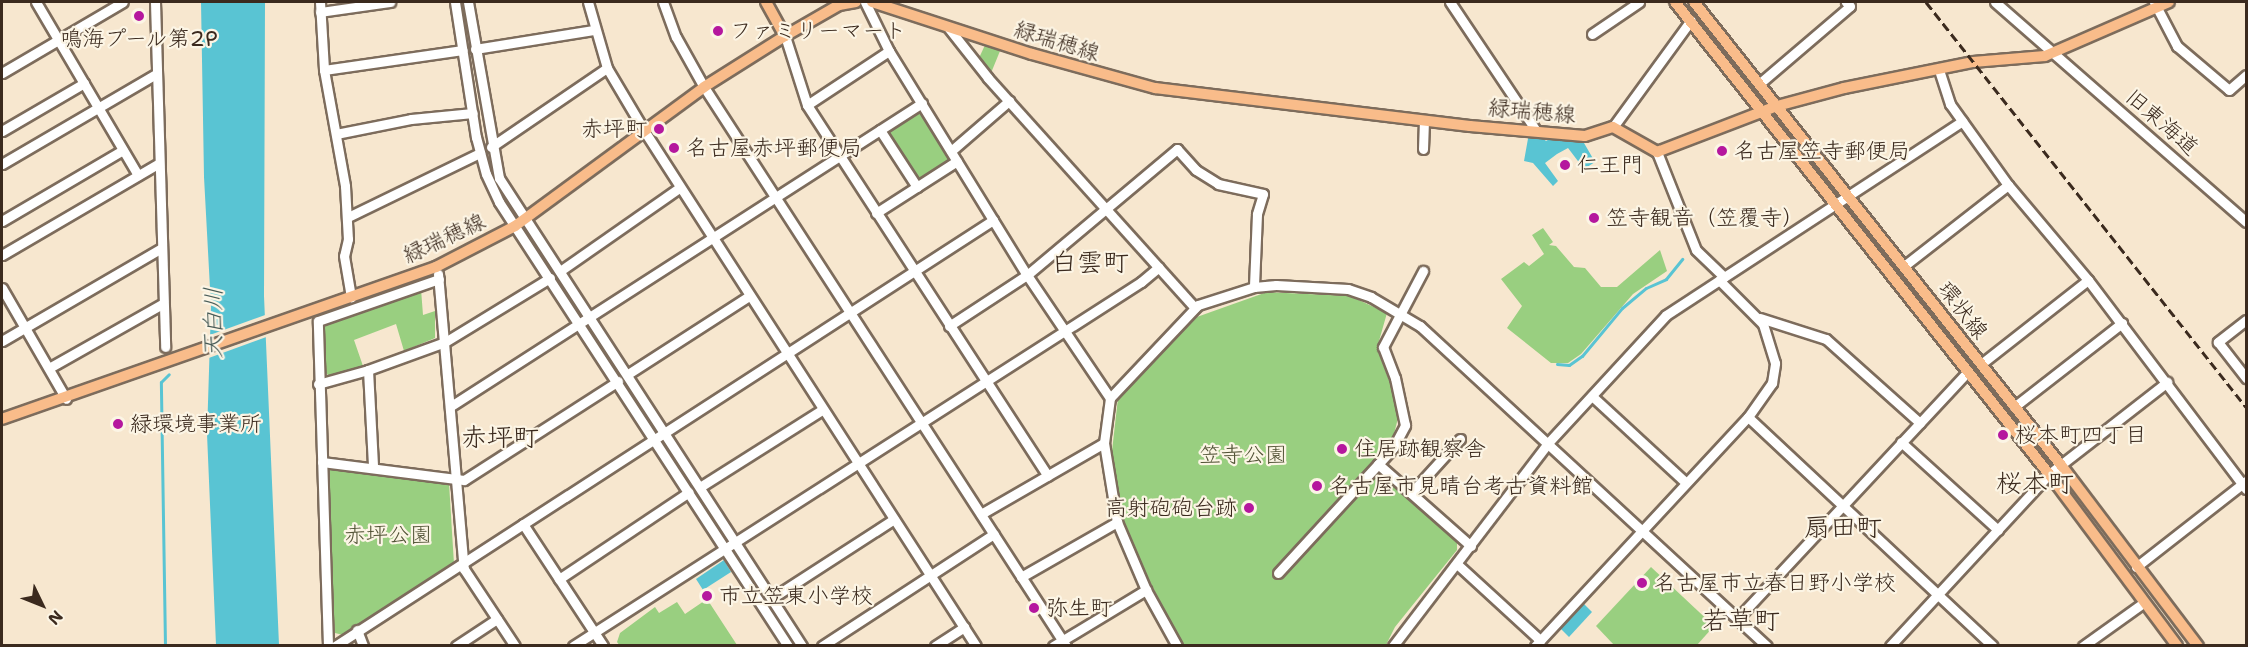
<!DOCTYPE html>
<meta charset="utf-8">
<style>
body{margin:0}
#map{position:relative;width:2248px;height:647px;overflow:hidden;background:#f7e7cf;font-family:"Shantell Sans","Klee One",sans-serif}
div>[style]{position:absolute}
[style*='--x']{left:calc(var(--x)*1px);top:calc(var(--y)*1px);width:calc(var(--w)*1px);rotate:calc(var(--a)*1deg)}
.green>*{inset:0;background:#99cf80}
.water>*{inset:0;background:#59c4d3}
.pier>*{inset:0;background:#f7e7cf}
.stream>*{height:3px;margin:-1.5px;padding:0 1.5px;transform-origin:1.5px;border-radius:1.5px;background:#59c4d3}
.roads{filter:drop-shadow(2px 0 #7d6c5c) drop-shadow(-2px 0 #7d6c5c) drop-shadow(0 2px #7d6c5c) drop-shadow(0 -2px #7d6c5c)}
.minor>*{height:9px;margin:-4.5px;padding:0 4.5px;transform-origin:4.5px;border-radius:4.5px;background:#fff}
.major>*{height:10px;margin:-5px;padding:0 5px;transform-origin:5px;border-radius:5px;background:#f9bc8a}
.rail>*{height:3px;margin-top:-1.5px;transform-origin:0;background:repeating-linear-gradient(90deg,#3b2a1e 0 9px,transparent 0 13.5px)}
.dots>*{width:16px;height:16px;translate:-50% -50%;box-sizing:border-box;border:3px solid #fcf5e5;border-radius:50%}
span{translate:-50% -50%;white-space:nowrap;text-align:center;line-height:1.15;-webkit-text-stroke:4.5px #fcf5e5;paint-order:stroke}
.poi-label{font-size:22px;color:#3b2a1e}
.left{translate:0 -50%;text-align:left}
.right{translate:-100% -50%;text-align:right}
.street-label{font-size:22px;color:#3b2a1e}
.park-label{font-size:22px;color:#525336}
.water-label{font-size:24px;color:#445854;font-style:italic}
.quarter-label{font-size:26px;color:#3b2a1e}
.frame{position:absolute;inset:0;border:3px solid #3b2a1e;pointer-events:none}
.north{position:absolute;left:12px;top:575px;width:60px;height:60px;-webkit-text-stroke:4px #fcf5e5;paint-order:stroke;rotate:133deg;font-size:16px;font-weight:700;line-height:24px;text-align:center;color:#3b2a1e}
.north::after{content:'';display:block;margin:auto;width:21px;height:27px;background:#3b2a1e;clip-path:polygon(50% 0,100% 100%,50% 72%,0 100%)}
</style>
<div id="map">
<div class="green">
<div style="clip-path:polygon(985px 45px,1000px 51px,991px 73px,979px 58px)"></div>
<div style="clip-path:polygon(919px 110px,952px 162px,917px 184px,884px 132px)"></div>
<div style="clip-path:polygon(1543px 228px,1553px 242px,1549px 245px,1556px 246px,1574px 267px,1585px 268px,1601px 287px,1617px 287px,1660px 250px,1667px 271px,1633px 294px,1581px 354px,1568px 363px,1551px 363px,1507px 328px,1522px 306px,1501px 279px,1524px 262px,1529px 266px,1544px 254px,1532px 235px)"></div>
<div style="clip-path:polygon(421px 289px,423px 315px,435px 311px,435px 338px,404px 351px,396px 324px,354px 340px,363px 366px,330px 377px,326px 373px,324px 325px)"></div>
<div style="clip-path:polygon(1267px 292px,1350px 296px,1387px 313px,1377px 348px,1400px 410px,1392px 442px,1373px 464px,1457px 543px,1457px 550px,1395px 627px,1386px 645px,1182px 645px,1133px 548px,1119px 505px,1112px 451px,1118px 398px,1194px 318px)"></div>
<div style="clip-path:polygon(330px 469px,449px 483px,454px 564px,343px 635px,335px 633px,328px 560px,326px 473px)"></div>
<div style="clip-path:polygon(1651px 567px,1714px 626px,1697px 645px,1614px 645px,1596px 626px)"></div>
<div style="clip-path:polygon(707px 599px,737px 645px,620px 646px,617px 642px,620px 633px,655px 607px,659px 613px,677px 602px,685px 614px)"></div>
</div>
<div class="water">
<div style="clip-path:polygon(201px 2px,265px 2px,264px 296px,279px 645px,216px 645px,207px 434px,211px 307px,204px 177px)"></div>
<div style="clip-path:polygon(1529px 133px,1540px 135px,1546px 141px,1553px 137px,1584px 143px,1595px 162px,1584px 169px,1568px 148px,1557px 154px,1545px 163px,1558px 181px,1553px 186px,1533px 163px,1524px 161px)"></div>
<div style="clip-path:polygon(724px 560px,731px 572px,703px 590px,696px 579px)"></div>
<div style="clip-path:polygon(1582px 602px,1592px 612px,1569px 637px,1559px 627px)"></div>
</div>
<div class="pier">
<div style="clip-path:polygon(268px 314px,269px 336px,206px 359px,207px 336px)"></div>
</div>
<div class="stream">
<div style="--x:1557;--y:364;--w:12;--a:5"></div>
<div style="--x:1569;--y:365;--w:16;--a:-35"></div>
<div style="--x:1582;--y:356;--w:62;--a:-50.2"></div>
<div style="--x:1622;--y:308;--w:31;--a:-40"></div>
<div style="--x:1646;--y:288;--w:22;--a:-24"></div>
<div style="--x:1666;--y:279;--w:26;--a:-51"></div>
<div style="--x:165;--y:646;--w:264;--a:-90.9"></div>
<div style="--x:161;--y:382;--w:11;--a:-45"></div>
</div>
<div class="roads">
<div class="minor">
<div style="--x:36;--y:2;--w:201;--a:59.5"></div>
<div style="--x:155;--y:2;--w:345;--a:88.3"></div>
<div style="--x:320;--y:2;--w:68;--a:86.6"></div>
<div style="--x:324;--y:70;--w:118;--a:79.7"></div>
<div style="--x:345;--y:186;--w:53;--a:86.8"></div>
<div style="--x:348;--y:239;--w:17;--a:103"></div>
<div style="--x:344;--y:256;--w:42;--a:80.3"></div>
<div style="--x:455;--y:2;--w:137;--a:81.2"></div>
<div style="--x:476;--y:137;--w:38;--a:75"></div>
<div style="--x:486;--y:174;--w:31;--a:65"></div>
<div style="--x:499;--y:202;--w:530;--a:56.94"></div>
<div style="--x:468;--y:2;--w:179;--a:80"></div>
<div style="--x:499;--y:178;--w:558;--a:57.08"></div>
<div style="--x:588;--y:2;--w:69;--a:73.9"></div>
<div style="--x:607;--y:68;--w:74;--a:59.3"></div>
<div style="--x:645;--y:132;--w:611;--a:57.22"></div>
<div style="--x:663;--y:2;--w:37;--a:70"></div>
<div style="--x:676;--y:37;--w:57;--a:60.8"></div>
<div style="--x:704;--y:87;--w:666;--a:57.07"></div>
<div style="--x:865;--y:2;--w:55;--a:63.9"></div>
<div style="--x:889;--y:51;--w:263;--a:58.4"></div>
<div style="--x:1027;--y:275;--w:148;--a:56"></div>
<div style="--x:1110;--y:398;--w:45;--a:97.6"></div>
<div style="--x:1104;--y:443;--w:80;--a:80.7"></div>
<div style="--x:1117;--y:522;--w:74;--a:66.9"></div>
<div style="--x:1146;--y:590;--w:64;--a:61"></div>
<div style="--x:1450;--y:2;--w:153;--a:56.2"></div>
<div style="--x:1995;--y:2;--w:334;--a:41.2"></div>
<div style="--x:2154;--y:2;--w:50;--a:62.4"></div>
<div style="--x:2177;--y:46;--w:68;--a:40.2"></div>
<div style="--x:2229;--y:90;--w:23;--a:-41"></div>
<div style="--x:320;--y:12;--w:71;--a:-8.1"></div>
<div style="--x:947;--y:26;--w:66;--a:51.7"></div>
<div style="--x:988;--y:78;--w:309;--a:48"></div>
<div style="--x:1592;--y:34;--w:57;--a:-34.2"></div>
<div style="--x:785;--y:36;--w:72;--a:72.3"></div>
<div style="--x:807;--y:105;--w:442;--a:57"></div>
<div style="--x:475;--y:49;--w:120;--a:-9.1"></div>
<div style="--x:324;--y:70;--w:140;--a:-8.2"></div>
<div style="--x:1939;--y:70;--w:36;--a:72"></div>
<div style="--x:1950;--y:104;--w:100;--a:54.4"></div>
<div style="--x:2008;--y:185;--w:124;--a:49.9"></div>
<div style="--x:2088;--y:280;--w:262;--a:52.9"></div>
<div style="--x:2;--y:73;--w:140;--a:-30.4"></div>
<div style="--x:1760;--y:83;--w:118;--a:-40.5"></div>
<div style="--x:1850;--y:6;--w:6;--a:-135"></div>
<div style="--x:807;--y:105;--w:98;--a:-33.4"></div>
<div style="--x:1613;--y:127;--w:132;--a:-53.9"></div>
<div style="--x:880;--y:130;--w:68;--a:57"></div>
<div style="--x:2;--y:131;--w:95;--a:-30.3"></div>
<div style="--x:336;--y:134;--w:76;--a:-11.3"></div>
<div style="--x:411;--y:119;--w:62;--a:-5.5"></div>
<div style="--x:491;--y:147;--w:140;--a:-34.3"></div>
<div style="--x:1423;--y:149;--w:28;--a:-88"></div>
<div style="--x:951;--y:151;--w:77;--a:-40.8"></div>
<div style="--x:1657;--y:152;--w:105;--a:68.3"></div>
<div style="--x:1696;--y:250;--w:39;--a:44"></div>
<div style="--x:2;--y:164;--w:178;--a:-30.3"></div>
<div style="--x:876;--y:213;--w:96;--a:-32.7"></div>
<div style="--x:348;--y:217;--w:147;--a:-25.9"></div>
<div style="--x:2;--y:221;--w:140;--a:-30.4"></div>
<div style="--x:2;--y:255;--w:181;--a:-30.3"></div>
<div style="--x:1904;--y:266;--w:132;--a:-37.9"></div>
<div style="--x:560;--y:271;--w:145;--a:-34.9"></div>
<div style="--x:438;--y:274;--w:296;--a:85"></div>
<div style="--x:464;--y:569;--w:92;--a:56.5"></div>
<div style="--x:2;--y:288;--w:128;--a:60"></div>
<div style="--x:1760;--y:318;--w:69;--a:17.7"></div>
<div style="--x:1826;--y:339;--w:126;--a:41.8"></div>
<div style="--x:2246;--y:320;--w:36;--a:142"></div>
<div style="--x:2218;--y:342;--w:46;--a:52.1"></div>
<div style="--x:949;--y:326;--w:93;--a:-33.2"></div>
<div style="--x:1027;--y:275;--w:196;--a:-40"></div>
<div style="--x:1177;--y:149;--w:28;--a:48"></div>
<div style="--x:1196;--y:170;--w:26;--a:32"></div>
<div style="--x:1218;--y:184;--w:46;--a:12.5"></div>
<div style="--x:1263;--y:194;--w:21;--a:107"></div>
<div style="--x:1257;--y:214;--w:73;--a:92.4"></div>
<div style="--x:2;--y:341;--w:183;--a:-30.2"></div>
<div style="--x:1981;--y:364;--w:136;--a:-38.1"></div>
<div style="--x:49;--y:368;--w:130;--a:-29.5"></div>
<div style="--x:368;--y:370;--w:97;--a:87"></div>
<div style="--x:628;--y:374;--w:144;--a:-32.8"></div>
<div style="--x:318;--y:384;--w:52;--a:-15.6"></div>
<div style="--x:368;--y:370;--w:82;--a:-20"></div>
<div style="--x:445;--y:342;--w:123;--a:-31.4"></div>
<div style="--x:1592;--y:396;--w:125;--a:42.7"></div>
<div style="--x:1110;--y:398;--w:128;--a:-46.6"></div>
<div style="--x:1198;--y:305;--w:59;--a:-17.8"></div>
<div style="--x:1254;--y:287;--w:22;--a:-5"></div>
<div style="--x:1276;--y:285;--w:72;--a:3.2"></div>
<div style="--x:1348;--y:289;--w:24;--a:19"></div>
<div style="--x:1371;--y:297;--w:57;--a:30.6"></div>
<div style="--x:1420;--y:326;--w:472;--a:42.7"></div>
<div style="--x:451;--y:406;--w:560;--a:-32.75"></div>
<div style="--x:2014;--y:407;--w:137;--a:-37.9"></div>
<div style="--x:1748;--y:417;--w:335;--a:43.1"></div>
<div style="--x:1901;--y:442;--w:131;--a:42.2"></div>
<div style="--x:322;--y:462;--w:143;--a:7.2"></div>
<div style="--x:464;--y:480;--w:183;--a:-32.7"></div>
<div style="--x:1378;--y:464;--w:124;--a:41.4"></div>
<div style="--x:700;--y:487;--w:144;--a:-32.3"></div>
<div style="--x:1411;--y:493;--w:73;--a:-47.8"></div>
<div style="--x:981;--y:514;--w:142;--a:-30"></div>
<div style="--x:523;--y:524;--w:146;--a:56.7"></div>
<div style="--x:1457;--y:564;--w:113;--a:42.5"></div>
<div style="--x:2136;--y:567;--w:140;--a:-38"></div>
<div style="--x:1278;--y:573;--w:170;--a:-47.4"></div>
<div style="--x:1393;--y:448;--w:26;--a:-62"></div>
<div style="--x:1405;--y:425;--w:48;--a:-102"></div>
<div style="--x:1395;--y:378;--w:33;--a:-111"></div>
<div style="--x:1383;--y:347;--w:86;--a:-62.2"></div>
<div style="--x:1021;--y:577;--w:111;--a:-29.8"></div>
<div style="--x:559;--y:579;--w:156;--a:-33.8"></div>
<div style="--x:772;--y:598;--w:145;--a:-32.9"></div>
<div style="--x:1738;--y:618;--w:336;--a:-47"></div>
<div style="--x:357;--y:630;--w:17;--a:69"></div>
<div style="--x:328;--y:646;--w:325;--a:-91.8"></div>
<div style="--x:318;--y:321;--w:128;--a:-19.1"></div>
<div style="--x:335;--y:646;--w:784;--a:-32.92"></div>
<div style="--x:456;--y:646;--w:49;--a:-33.4"></div>
<div style="--x:573;--y:646;--w:675;--a:-32.65"></div>
<div style="--x:1141;--y:282;--w:23;--a:-40"></div>
<div style="--x:822;--y:646;--w:205;--a:-33.1"></div>
<div style="--x:935;--y:646;--w:35;--a:-33"></div>
<div style="--x:1053;--y:646;--w:109;--a:-31.1"></div>
<div style="--x:1393;--y:646;--w:255;--a:-52.6"></div>
<div style="--x:1548;--y:443;--w:174;--a:-47.3"></div>
<div style="--x:1666;--y:315;--w:354;--a:-33.2"></div>
<div style="--x:1535;--y:646;--w:313;--a:-47.1"></div>
<div style="--x:1748;--y:417;--w:42;--a:-54.8"></div>
<div style="--x:1772;--y:383;--w:20;--a:-81"></div>
<div style="--x:1775;--y:363;--w:41;--a:-107.1"></div>
<div style="--x:1763;--y:324;--w:62;--a:-135"></div>
<div style="--x:1890;--y:646;--w:234;--a:-47.2"></div>
<div style="--x:2049;--y:474;--w:150;--a:-37.9"></div>
<div style="--x:2083;--y:646;--w:74;--a:-35.6"></div>
</div>
<div class="major">
<div style="--x:766;--y:2;--w:39;--a:61"></div>
<div style="--x:872;--y:2;--w:168;--a:18"></div>
<div style="--x:1032;--y:54;--w:128;--a:15.5"></div>
<div style="--x:1155;--y:88;--w:317;--a:6.9"></div>
<div style="--x:1470;--y:126;--w:115;--a:5"></div>
<div style="--x:1585;--y:136;--w:29;--a:-18"></div>
<div style="--x:1613;--y:127;--w:51;--a:29.6"></div>
<div style="--x:1657;--y:152;--w:129;--a:-21"></div>
<div style="--x:1777;--y:106;--w:69;--a:-15"></div>
<div style="--x:1844;--y:88;--w:132;--a:-11.4"></div>
<div style="--x:1973;--y:62;--w:72;--a:-4.8"></div>
<div style="--x:2045;--y:56;--w:135;--a:-23.5"></div>
<div style="--x:1675;--y:2;--w:602;--a:51.61"></div>
<div style="--x:2049;--y:474;--w:214;--a:53.3"></div>
<div style="--x:1694;--y:2;--w:591;--a:51.6"></div>
<div style="--x:2061;--y:465;--w:227;--a:52.9"></div>
<div style="--x:2;--y:419;--w:460;--a:-19.3"></div>
<div style="--x:436;--y:267;--w:89;--a:-27.4"></div>
<div style="--x:515;--y:226;--w:235;--a:-36.3"></div>
<div style="--x:704;--y:87;--w:96;--a:-32.2"></div>
<div style="--x:785;--y:36;--w:62;--a:-29.9"></div>
<div style="--x:839;--y:5;--w:17;--a:-10"></div>
</div>
</div>
<div class="rail">
<div style="--x:1926;--y:2;--w:516;--a:51.69"></div>
</div>
<div class="dots">
<div style="left:139px;top:16px;background:#b5179e"></div>
<div style="left:718px;top:31px;background:#b5179e"></div>
<div style="left:659px;top:129px;background:#b5179e"></div>
<div style="left:674px;top:148px;background:#b5179e"></div>
<div style="left:1722px;top:151px;background:#b5179e"></div>
<div style="left:1565px;top:165px;background:#b5179e"></div>
<div style="left:1594px;top:218px;background:#b5179e"></div>
<div style="left:118px;top:424px;background:#b5179e"></div>
<div style="left:2003px;top:435px;background:#b5179e"></div>
<div style="left:1342px;top:449px;background:#b5179e"></div>
<div style="left:1317px;top:486px;background:#b5179e"></div>
<div style="left:1249px;top:508px;background:#b5179e"></div>
<div style="left:1642px;top:583px;background:#b5179e"></div>
<div style="left:707px;top:596px;background:#b5179e"></div>
<div style="left:1034px;top:608px;background:#b5179e"></div>
</div>
<div class="poi-label">
<span class="left" style="left:730px;top:31px">ファミリーマート</span>
<span style="left:139px;top:39px">鳴海プール第2P</span>
<span class="right" style="left:647px;top:129px">赤坪町</span>
<span class="left" style="left:686px;top:148px">名古屋赤坪郵便局</span>
<span class="left" style="left:1734px;top:151px">名古屋笠寺郵便局</span>
<span class="left" style="left:1577px;top:165px">仁王門</span>
<span class="left" style="left:1606px;top:218px">笠寺観音（笠覆寺）</span>
<span class="left" style="left:130px;top:424px">緑環境事業所</span>
<span class="left" style="left:2015px;top:435px">桜本町四丁目</span>
<span class="left" style="left:1354px;top:449px">住居跡観察舎</span>
<span class="left" style="left:1329px;top:486px">名古屋市見晴台考古資料館</span>
<span class="right" style="left:1237px;top:508px">高射砲砲台跡</span>
<span class="left" style="left:1654px;top:583px">名古屋市立春日野小学校</span>
<span class="left" style="left:719px;top:596px">市立笠東小学校</span>
<span class="left" style="left:1046px;top:608px">弥生町</span>
</div>
<div class="street-label">
<span style="left:1057px;top:41px;rotate:17deg">緑瑞穂線</span>
<span style="left:1532px;top:111px;rotate:5deg">緑瑞穂線</span>
<span style="left:2162px;top:122px;rotate:41deg">旧東海道</span>
<span style="left:444px;top:238px;rotate:-25deg">緑瑞穂線</span>
<span style="left:1963px;top:310px;rotate:52deg">環状線</span>
</div>
<div class="park-label">
<span style="left:1243px;top:455px">笠寺公園</span>
<span style="left:388px;top:535px">赤坪公園</span>
</div>
<div class="water-label">
<span style="left:214px;top:323px;rotate:-90deg">天白川</span>
</div>
<div class="quarter-label">
<span style="left:1090px;top:262px">白雲町</span>
<span style="left:500px;top:437px">赤坪町</span>
<span style="left:2035px;top:483px">桜本町</span>
<span style="left:1843px;top:527px">扇田町</span>
<span style="left:1741px;top:620px">若草町</span>
</div>
<div class="frame"></div>
<div class="north">N</div>
</div>
